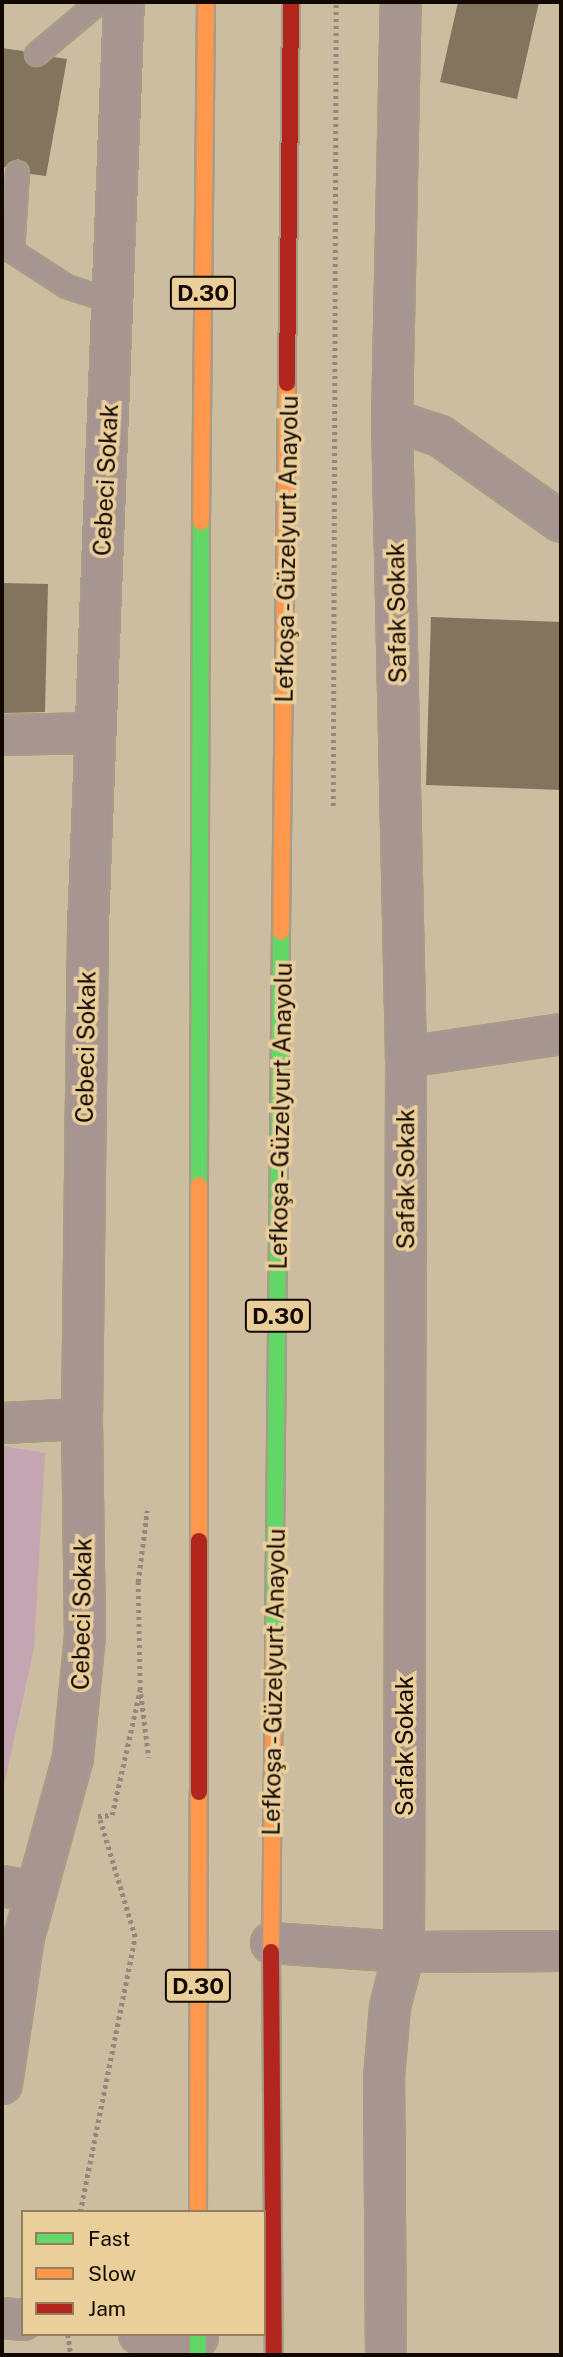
<!DOCTYPE html>
<meta charset="utf-8">
<style>
body{margin:0}
#map{position:relative;width:563px;height:2357px;overflow:hidden;background:#ccbda1;font-family:"Public Sans",sans-serif}
div>[style]{position:absolute}
[style*='--x']{left:calc(var(--x)*1px);top:calc(var(--y)*1px);width:calc(var(--w)*1px);rotate:calc(var(--a)*1deg)}
.green>*{inset:0;background:#c3a6b2}
.building>*{inset:0;background:#83745e}
.path>*{height:4.5px;margin-top:-2.25px;transform-origin:0;background:repeating-linear-gradient(90deg,#95877e 0 3.5px,transparent 0 7px)}
.roads{filter:drop-shadow(2px 0 #a79c87) drop-shadow(-2px 0 #a79c87) drop-shadow(0 2px #a79c87) drop-shadow(0 -2px #a79c87)}
.lane>*{height:21px;margin:-10.5px;padding:0 10.5px;transform-origin:10.5px;border-radius:10.5px;background:#a69590}
.street>*{height:38px;margin:-19px;padding:0 19px;transform-origin:19px;border-radius:19px;background:#a69590}
.fast>*{height:16px;margin:-8px;padding:0 8px;transform-origin:8px;border-radius:8px;background:#63d668}
.slow>*{height:16px;margin:-8px;padding:0 8px;transform-origin:8px;border-radius:8px;background:#ff974d}
.jam>*{height:16px;margin:-8px;padding:0 8px;transform-origin:8px;border-radius:8px;background:#b3261e}
span{translate:-50% -50%;white-space:nowrap;text-align:center;line-height:1.15;-webkit-text-stroke:7px #ebcf9b;paint-order:stroke}
.shield-label span{padding:2px 5px;background:#ebcf9b;border:2px solid;border-radius:5px;-webkit-text-stroke-width:0}
.shield-label{font-size:23px;color:#130900;font-weight:700}
.street-label{font-size:24px;color:#130900}
.frame{position:absolute;inset:0;border:4px solid #130900;pointer-events:none}
.legend{position:absolute;left:21px;top:2210px;width:245px;height:126px;box-sizing:border-box;background:#ebcf9b;border:2px solid #95805d;margin:0;padding:9px 12px;list-style:none;font-size:21px;color:#130900}
.legend li{display:flex;align-items:center;gap:14px;height:35px}
.legend b{width:35px;border:2px solid #95805d}
</style>
<div id="map">
<div class="green">
<div style="clip-path:polygon(2px 1446px,45px 1453px,34px 1648px,2px 1795px)"></div>
</div>
<div class="building">
<div style="clip-path:polygon(458px 2px,539px 2px,517px 99px,440px 82px)"></div>
<div style="clip-path:polygon(2px 48px,23px 51px,32px 66px,53px 57px,67px 59px,46px 176px,30px 174px,28px 166px,18px 159px,2px 169px)"></div>
<div style="clip-path:polygon(2px 583px,48px 584px,45px 712px,2px 713px)"></div>
<div style="clip-path:polygon(431px 617px,561px 622px,561px 790px,426px 785px)"></div>
</div>
<div class="path">
<div style="--x:333;--y:806;--w:804;--a:-89.79"></div>
<div style="--x:141;--y:1694;--w:64;--a:82.9"></div>
<div style="--x:98;--y:1816;--w:14;--a:-4"></div>
<div style="--x:112;--y:1815;--w:128;--a:-77.4"></div>
<div style="--x:140;--y:1690;--w:108;--a:-91.1"></div>
<div style="--x:138;--y:1582;--w:72;--a:-82.8"></div>
<div style="--x:80;--y:2212;--w:280;--a:-78.7"></div>
<div style="--x:135;--y:1937;--w:122;--a:-106.7"></div>
<div style="--x:68;--y:2334;--w:21;--a:82"></div>
</div>
<div class="roads">
<div class="lane">
<div style="--x:36;--y:54;--w:81;--a:-40"></div>
<div style="--x:17;--y:172;--w:79;--a:93.6"></div>
<div style="--x:12;--y:251;--w:64;--a:32.9"></div>
<div style="--x:66;--y:286;--w:48;--a:18.1"></div>
</div>
<div class="street">
<div style="--x:392;--y:420;--w:51;--a:18.4"></div>
<div style="--x:440;--y:436;--w:148;--a:35.4"></div>
<div style="--x:2;--y:735;--w:92;--a:-1.2"></div>
<div style="--x:406;--y:1057;--w:157;--a:-8.4"></div>
<div style="--x:2;--y:1423;--w:80;--a:-2.9"></div>
<div style="--x:2;--y:1886;--w:34;--a:10"></div>
<div style="--x:271;--y:1943;--w:133;--a:3.9"></div>
<div style="--x:404;--y:1952;--w:157;--a:-0.4"></div>
<div style="--x:2;--y:2084;--w:149;--a:-81.5"></div>
<div style="--x:24;--y:1937;--w:186;--a:-74.7"></div>
<div style="--x:73;--y:1758;--w:123;--a:-84.4"></div>
<div style="--x:85;--y:1636;--w:217;--a:-90.8"></div>
<div style="--x:82;--y:1419;--w:493;--a:-89.3"></div>
<div style="--x:88;--y:926;--w:925;--a:-87.77"></div>
<div style="--x:2;--y:2318;--w:21;--a:5"></div>
<div style="--x:139;--y:2334;--w:59;--a:2.9"></div>
<div style="--x:386;--y:2355;--w:277;--a:-90.4"></div>
<div style="--x:384;--y:2078;--w:71;--a:-85.2"></div>
<div style="--x:390;--y:2007;--w:57;--a:-75.7"></div>
<div style="--x:404;--y:1952;--w:895;--a:-89.87"></div>
<div style="--x:406;--y:1057;--w:637;--a:-91.26"></div>
<div style="--x:392;--y:420;--w:418;--a:-88.8"></div>
</div>
<div class="fast">
<div style="--x:199;--y:1185;--w:663;--a:-89.83"></div>
<div style="--x:274;--y:1643;--w:711;--a:-89.44"></div>
<div style="--x:198;--y:2334;--w:21;--a:90"></div>
</div>
<div class="slow">
<div style="--x:201;--y:522;--w:520;--a:-89.45"></div>
<div style="--x:281;--y:932;--w:549;--a:-89.37"></div>
<div style="--x:199;--y:1541;--w:356;--a:-90"></div>
<div style="--x:271;--y:1952;--w:309;--a:-89.4"></div>
<div style="--x:198;--y:2212;--w:420;--a:-89.9"></div>
</div>
<div class="jam">
<div style="--x:287;--y:383;--w:381;--a:-89.4"></div>
<div style="--x:199;--y:1792;--w:251;--a:-90"></div>
<div style="--x:271;--y:1952;--w:403;--a:89.6"></div>
</div>
</div>
<div class="shield-label">
<span style="left:203px;top:293px">D.30</span>
<span style="left:278px;top:1316px">D.30</span>
<span style="left:198px;top:1986px">D.30</span>
</div>
<div class="street-label">
<span style="left:106px;top:480px;rotate:-87deg">Cebeci Sokak</span>
<span style="left:287px;top:549px;rotate:-89deg">Lefkoşa - Güzelyurt Anayolu</span>
<span style="left:397px;top:613px;rotate:-91deg">Safak Sokak</span>
<span style="left:86px;top:1047px;rotate:-89deg">Cebeci Sokak</span>
<span style="left:281px;top:1116px;rotate:-89deg">Lefkoşa - Güzelyurt Anayolu</span>
<span style="left:406px;top:1179px;rotate:-90deg">Safak Sokak</span>
<span style="left:82px;top:1614px;rotate:-89deg">Cebeci Sokak</span>
<span style="left:274px;top:1682px;rotate:-89deg">Lefkoşa - Güzelyurt Anayolu</span>
<span style="left:405px;top:1746px;rotate:-90deg">Safak Sokak</span>
</div>
<div class="frame"></div>
<ul class="legend">
<li><b style="height:9px;background:#63d668"></b>Fast</li>
<li><b style="height:9px;background:#ff974d"></b>Slow</li>
<li><b style="height:9px;background:#b3261e"></b>Jam</li>
</ul>
</div>
